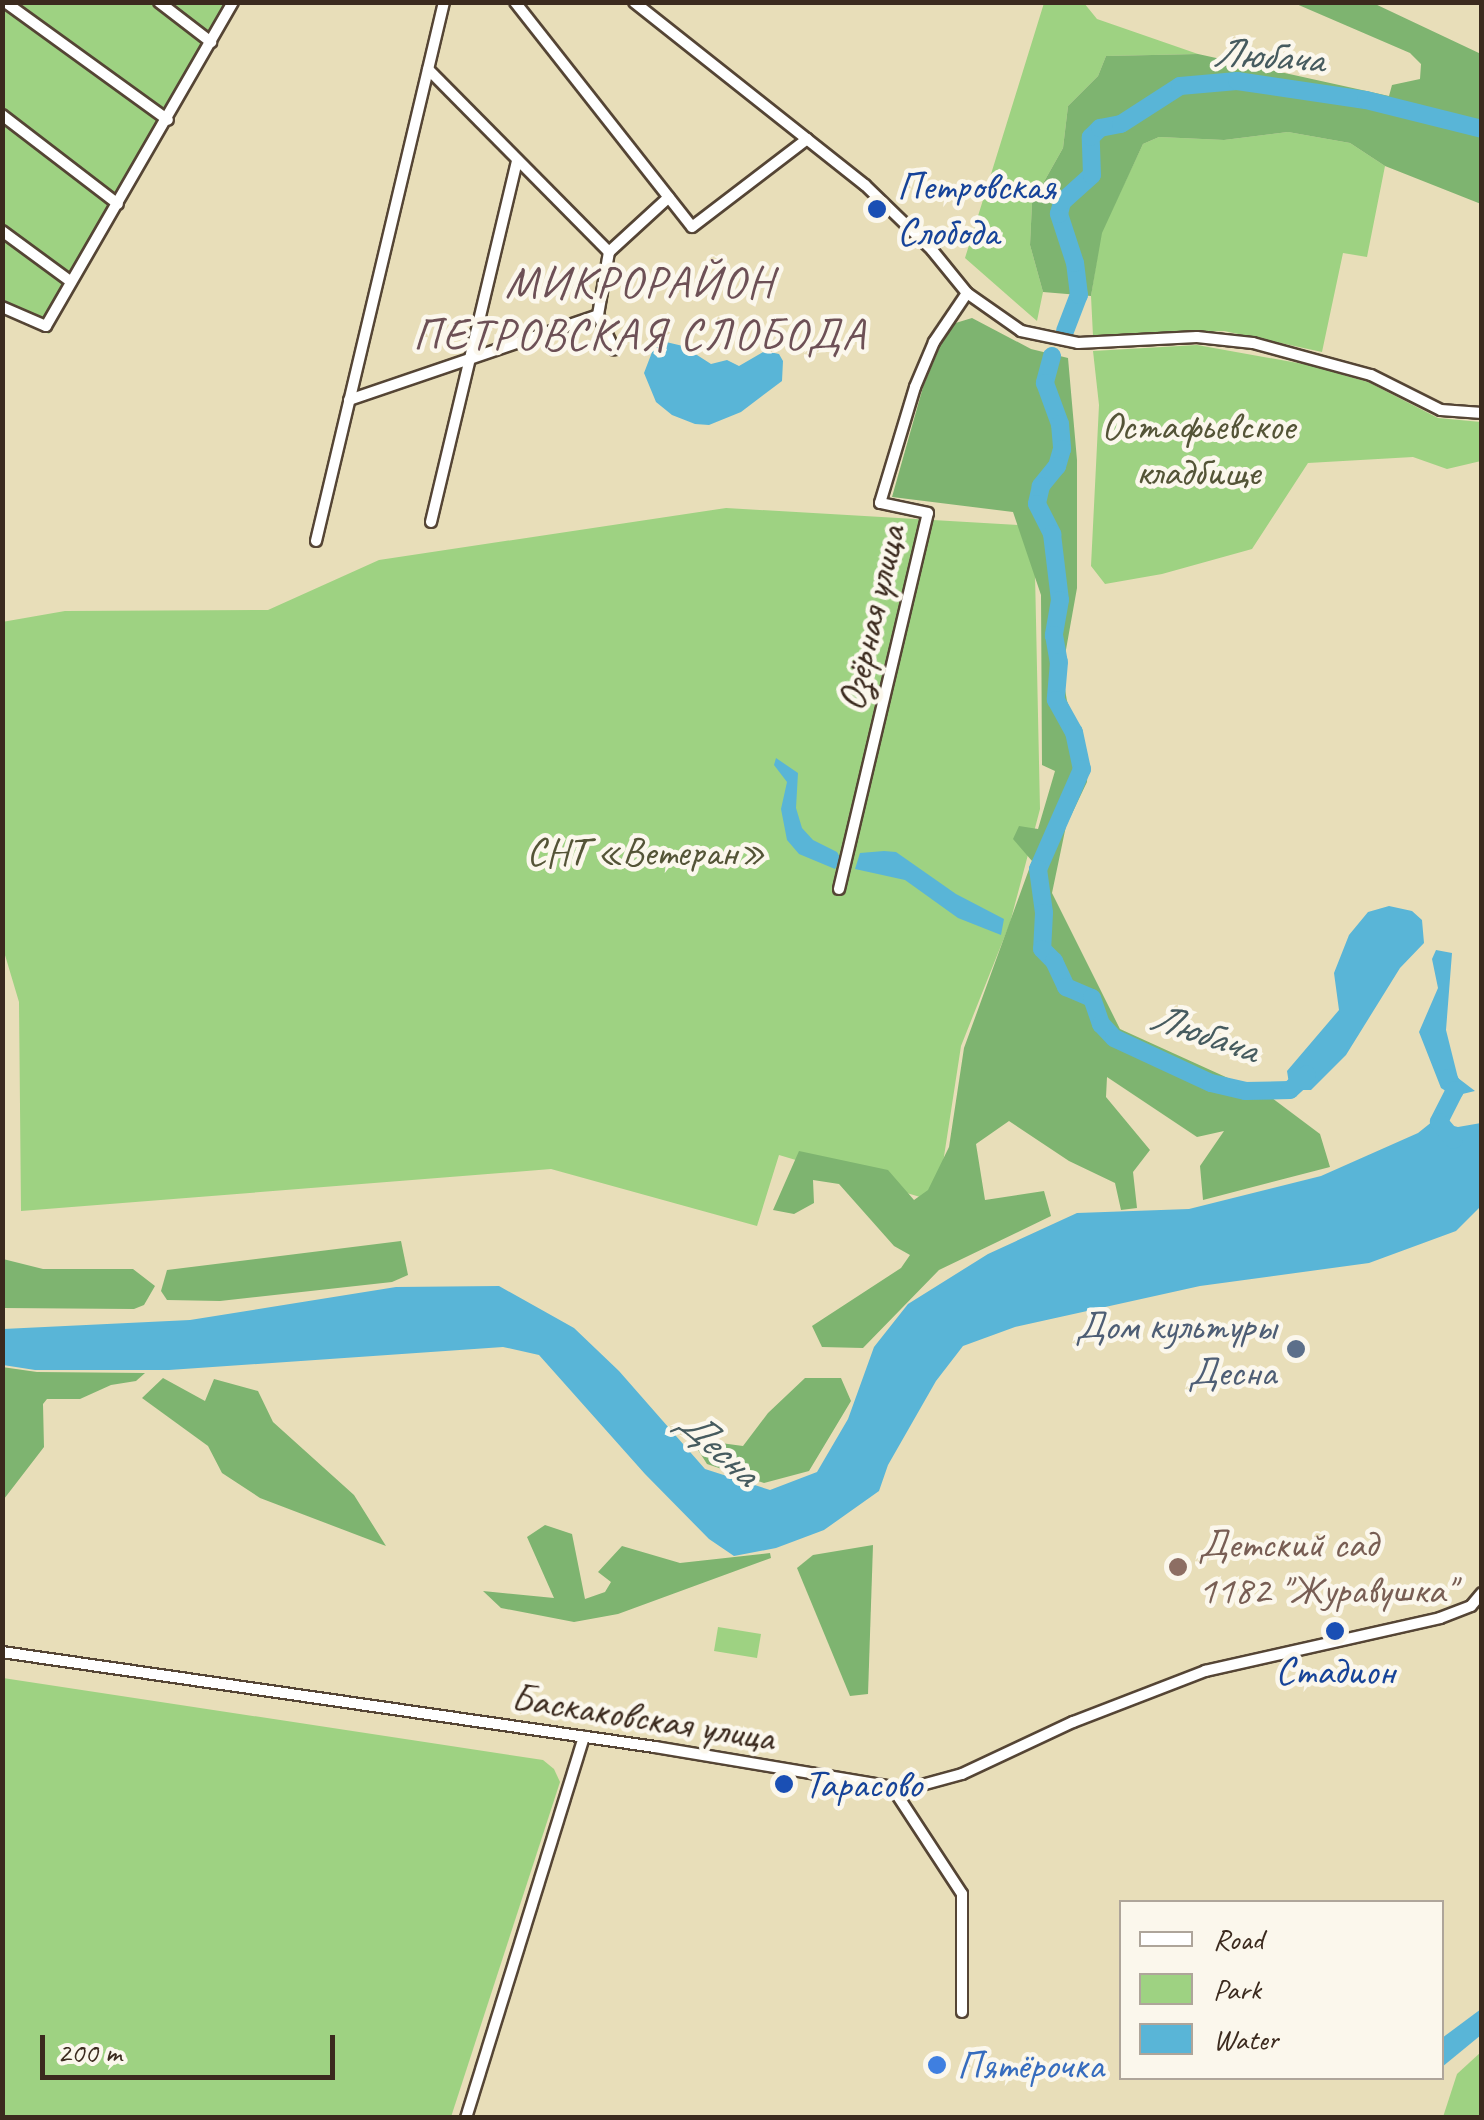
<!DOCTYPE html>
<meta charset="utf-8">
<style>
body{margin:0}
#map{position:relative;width:1484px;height:2120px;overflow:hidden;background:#e8deb9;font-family:Caveat,sans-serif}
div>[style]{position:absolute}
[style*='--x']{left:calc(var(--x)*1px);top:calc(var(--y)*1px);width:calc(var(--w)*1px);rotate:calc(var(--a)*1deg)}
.green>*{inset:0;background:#9ed282}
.forest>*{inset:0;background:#7eb470}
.water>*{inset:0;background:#59b5d7}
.river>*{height:18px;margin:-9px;padding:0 9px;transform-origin:9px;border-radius:9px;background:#59b5d7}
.roads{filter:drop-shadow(2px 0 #554535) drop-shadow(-2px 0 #554535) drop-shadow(0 2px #554535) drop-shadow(0 -2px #554535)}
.minor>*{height:10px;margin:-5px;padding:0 5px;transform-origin:5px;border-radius:5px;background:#fff}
.dots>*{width:28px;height:28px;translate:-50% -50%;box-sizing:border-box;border:5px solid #fbf7ec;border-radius:50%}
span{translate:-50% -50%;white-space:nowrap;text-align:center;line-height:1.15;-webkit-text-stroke:9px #fbf7ec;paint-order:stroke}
.transit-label{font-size:40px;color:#164399}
.left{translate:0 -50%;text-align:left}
.park-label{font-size:40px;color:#545437}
.street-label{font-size:40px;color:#3b2a1e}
.service-label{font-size:40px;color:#4e5e75}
.right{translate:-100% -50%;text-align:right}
.education-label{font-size:40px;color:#785e54}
.shop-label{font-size:40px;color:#366cbe}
.water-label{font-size:42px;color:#465b5f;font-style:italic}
.quarter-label{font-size:45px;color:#6d5056;letter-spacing:2.5px}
.frame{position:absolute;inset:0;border:5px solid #3b2a1e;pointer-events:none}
.legend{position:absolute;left:1119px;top:1900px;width:325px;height:180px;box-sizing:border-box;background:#fbf7ec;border:2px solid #aea59a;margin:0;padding:12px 18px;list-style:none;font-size:30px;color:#3b2a1e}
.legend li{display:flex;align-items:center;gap:20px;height:50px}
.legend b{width:50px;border:2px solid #aea59a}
.scale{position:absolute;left:40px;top:2035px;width:295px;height:45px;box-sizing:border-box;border:5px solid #3b2a1e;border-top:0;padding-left:12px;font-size:30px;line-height:35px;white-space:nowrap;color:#3b2a1e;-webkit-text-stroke:8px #fbf7ec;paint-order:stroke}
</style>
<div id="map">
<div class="green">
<div style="clip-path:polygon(3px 3px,239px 3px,49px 334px,3px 313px)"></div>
<div style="clip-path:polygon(1044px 3px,1084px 3px,1097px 19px,1198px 54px,1106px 56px,1098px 76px,1068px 106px,1063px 148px,1032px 203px,1030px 245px,1043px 292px,1037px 321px,965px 258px)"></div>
<div style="clip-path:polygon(1288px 132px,1350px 143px,1385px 166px,1367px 257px,1343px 253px,1322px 352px,1224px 331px,1093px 336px,1091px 296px,1101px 233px,1143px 144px,1159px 137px,1224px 140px)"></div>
<div style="clip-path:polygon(1197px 345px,1309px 365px,1368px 382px,1438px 418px,1481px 422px,1481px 461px,1447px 469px,1413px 457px,1308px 463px,1252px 549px,1162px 574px,1105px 584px,1091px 566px,1099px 405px,1093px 351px)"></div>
<div style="clip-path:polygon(726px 508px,1034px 526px,1040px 809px,1010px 923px,961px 1046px,937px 1202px,779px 1155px,757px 1226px,551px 1169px,21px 1211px,19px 1002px,2px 945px,2px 622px,65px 611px,268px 610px,379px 560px)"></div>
<div style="clip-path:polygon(718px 1627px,761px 1634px,757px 1658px,714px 1651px)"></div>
<div style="clip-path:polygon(3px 1678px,543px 1760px,554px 1769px,560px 1782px,451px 2117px,3px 2117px)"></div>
<div style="clip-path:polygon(1481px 2052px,1481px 2117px,1443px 2117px,1457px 2074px)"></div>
</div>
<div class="forest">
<div style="clip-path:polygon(1294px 3px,1373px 3px,1481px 54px,1481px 204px,1385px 166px,1350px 143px,1288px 132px,1224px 140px,1159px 137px,1143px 144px,1102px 233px,1091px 296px,1043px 292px,1030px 245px,1032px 203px,1063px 148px,1068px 106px,1098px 76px,1106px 56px,1198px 54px,1389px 96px,1392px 85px,1420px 79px,1421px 64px,1410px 53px)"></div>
<div style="clip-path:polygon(972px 318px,1031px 349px,1068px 358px,1077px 460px,1077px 588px,1062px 672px,1067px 701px,1088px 756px,1087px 782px,1066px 826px,1052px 893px,1120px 1029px,1272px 1098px,1320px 1134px,1330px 1167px,1203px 1200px,1200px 1166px,1224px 1131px,1197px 1137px,1107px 1077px,1106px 1097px,1150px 1150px,1133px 1172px,1137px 1208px,1121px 1210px,1115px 1183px,1069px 1161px,1009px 1121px,976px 1144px,985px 1200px,1044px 1191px,1051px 1216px,939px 1270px,863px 1348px,822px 1347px,812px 1326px,901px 1268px,910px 1255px,894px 1246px,839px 1184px,813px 1180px,814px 1203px,794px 1214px,773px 1210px,799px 1151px,888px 1170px,914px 1200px,928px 1190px,949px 1147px,964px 1048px,1032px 861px,1013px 839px,1019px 826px,1038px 829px,1055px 771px,1042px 765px,1041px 595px,1013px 512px,892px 497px,923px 387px,949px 325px)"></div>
<div style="clip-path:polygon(401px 1241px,408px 1275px,392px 1282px,220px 1301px,167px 1300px,161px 1291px,167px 1270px)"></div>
<div style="clip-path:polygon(3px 1259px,43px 1269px,133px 1269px,155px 1286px,144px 1305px,134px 1309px,3px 1308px)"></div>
<div style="clip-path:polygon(2px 1367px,37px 1372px,145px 1373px,136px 1381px,111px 1385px,80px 1399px,47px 1399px,43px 1404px,44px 1447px,4px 1499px)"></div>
<div style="clip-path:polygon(163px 1378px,205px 1401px,214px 1379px,258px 1391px,273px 1422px,354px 1495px,386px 1546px,260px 1498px,222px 1473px,208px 1446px,142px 1398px)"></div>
<div style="clip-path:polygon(805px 1378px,841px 1378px,851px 1401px,809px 1471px,764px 1483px,707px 1464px,691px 1439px,743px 1446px,768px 1413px)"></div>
<div style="clip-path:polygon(545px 1525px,572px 1534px,585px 1599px,605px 1592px,611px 1582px,598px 1572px,622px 1546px,680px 1563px,770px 1553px,771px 1558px,618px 1614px,574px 1622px,501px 1608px,483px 1591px,554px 1598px,527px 1537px)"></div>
<div style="clip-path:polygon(873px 1545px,868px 1694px,850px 1696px,797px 1568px,813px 1555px)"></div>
</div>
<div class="water">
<div style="clip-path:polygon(666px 342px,683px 346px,711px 364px,727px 360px,739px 366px,765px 351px,779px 354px,783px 361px,782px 381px,741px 412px,709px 425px,695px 424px,672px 415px,656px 402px,644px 373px,654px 347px)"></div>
<div style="clip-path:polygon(776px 758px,798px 773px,796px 808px,802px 828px,813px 840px,837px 852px,841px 859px,835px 869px,799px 854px,787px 840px,781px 809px,787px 782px,774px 765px)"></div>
<div style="clip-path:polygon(884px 851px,896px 852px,956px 894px,1004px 919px,1001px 935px,958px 918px,905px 880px,855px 869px,860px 853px)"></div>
<div style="clip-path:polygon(1389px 906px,1412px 911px,1422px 920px,1424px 943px,1400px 968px,1346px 1055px,1311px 1090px,1290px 1090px,1287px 1071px,1339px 1010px,1334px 973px,1349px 935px,1368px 912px)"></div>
<div style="clip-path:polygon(1436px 950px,1452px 953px,1446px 1030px,1458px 1078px,1475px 1091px,1454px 1096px,1441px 1088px,1419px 1032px,1438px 988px,1432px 959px)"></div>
<div style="clip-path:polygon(1433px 1121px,1458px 1127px,1481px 1123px,1481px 1206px,1456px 1231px,1369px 1263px,1200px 1286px,1015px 1327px,963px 1346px,936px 1381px,888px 1465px,879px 1491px,824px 1530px,776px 1548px,734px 1556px,709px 1539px,645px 1474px,539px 1355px,503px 1347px,169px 1370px,35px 1370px,3px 1365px,3px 1329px,190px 1320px,396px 1287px,499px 1286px,574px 1328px,619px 1371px,705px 1469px,770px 1490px,817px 1472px,848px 1419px,874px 1347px,908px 1304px,988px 1254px,1077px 1213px,1189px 1209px,1321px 1176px,1418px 1133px)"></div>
<div style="clip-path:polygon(1481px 2009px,1481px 2035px,1442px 2067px,1442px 2038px)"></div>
</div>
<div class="river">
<div style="--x:1065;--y:331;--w:39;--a:-69"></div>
<div style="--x:1079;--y:295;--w:32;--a:-97"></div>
<div style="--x:1075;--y:263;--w:52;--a:-108.1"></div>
<div style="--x:1059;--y:214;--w:12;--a:-76"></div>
<div style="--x:1062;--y:202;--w:40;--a:-42"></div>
<div style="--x:1092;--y:175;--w:38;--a:-92"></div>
<div style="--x:1091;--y:137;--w:13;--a:-45"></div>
<div style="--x:1100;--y:128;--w:21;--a:-11"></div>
<div style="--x:1121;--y:124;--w:70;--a:-32.8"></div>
<div style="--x:1180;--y:86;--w:57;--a:-5"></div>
<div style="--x:1237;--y:81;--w:130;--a:8.4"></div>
<div style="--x:1366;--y:100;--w:120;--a:14"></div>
<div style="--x:1052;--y:356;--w:28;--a:105"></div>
<div style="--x:1045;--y:383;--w:44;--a:69.9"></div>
<div style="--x:1060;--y:424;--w:25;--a:85"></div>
<div style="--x:1062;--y:449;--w:18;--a:106"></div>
<div style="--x:1057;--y:466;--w:26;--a:129"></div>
<div style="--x:1041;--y:486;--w:18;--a:103"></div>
<div style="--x:1037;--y:504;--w:34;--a:63"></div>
<div style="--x:1052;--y:534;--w:66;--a:83.1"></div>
<div style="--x:1060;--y:600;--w:36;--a:100"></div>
<div style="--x:1054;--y:635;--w:27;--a:80"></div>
<div style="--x:1059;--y:662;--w:38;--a:95"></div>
<div style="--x:1056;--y:700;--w:37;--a:61"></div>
<div style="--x:1074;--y:732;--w:38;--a:78"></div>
<div style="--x:1082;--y:769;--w:109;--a:113.7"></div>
<div style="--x:1038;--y:869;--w:44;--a:82.2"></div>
<div style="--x:1044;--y:913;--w:36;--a:93"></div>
<div style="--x:1042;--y:949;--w:17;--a:45"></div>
<div style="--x:1054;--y:961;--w:29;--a:65"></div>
<div style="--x:1066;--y:987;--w:28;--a:23"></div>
<div style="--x:1092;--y:998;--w:28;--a:71"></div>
<div style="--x:1101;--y:1024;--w:19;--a:47"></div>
<div style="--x:1114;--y:1038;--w:107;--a:24.9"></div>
<div style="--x:1211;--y:1083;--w:35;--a:13"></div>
<div style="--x:1245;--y:1091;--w:45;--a:-1.3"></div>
<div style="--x:1290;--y:1090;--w:23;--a:-43"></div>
<div style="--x:1448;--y:1078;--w:14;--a:60"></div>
<div style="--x:1455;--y:1090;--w:36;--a:117"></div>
<div style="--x:1439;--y:1122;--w:23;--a:50"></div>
</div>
<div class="roads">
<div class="minor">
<div style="--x:5;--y:2;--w:201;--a:35.9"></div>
<div style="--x:159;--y:2;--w:66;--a:37.6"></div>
<div style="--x:515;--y:2;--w:286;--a:51.8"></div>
<div style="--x:692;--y:227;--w:145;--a:-37.4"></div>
<div style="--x:634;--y:2;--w:295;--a:38.4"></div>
<div style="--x:865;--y:185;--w:93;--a:44.1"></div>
<div style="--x:932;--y:250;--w:55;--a:50.9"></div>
<div style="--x:967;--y:293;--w:66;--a:35.1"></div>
<div style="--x:1021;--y:331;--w:58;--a:11.9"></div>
<div style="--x:1078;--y:343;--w:119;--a:-2.9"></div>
<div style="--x:1197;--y:337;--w:56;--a:6.1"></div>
<div style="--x:1253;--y:343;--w:122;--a:15.2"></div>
<div style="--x:1371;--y:375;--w:78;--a:26.6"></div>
<div style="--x:1441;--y:410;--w:41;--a:4.2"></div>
<div style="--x:2;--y:115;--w:146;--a:37.5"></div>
<div style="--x:2;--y:231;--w:84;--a:36.3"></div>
<div style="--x:609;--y:252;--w:81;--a:-42.5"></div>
<div style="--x:2;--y:307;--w:48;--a:23.4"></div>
<div style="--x:46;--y:326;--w:374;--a:-60"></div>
<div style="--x:598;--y:315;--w:38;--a:65"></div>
<div style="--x:349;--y:400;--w:263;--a:-18.8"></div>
<div style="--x:598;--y:315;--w:64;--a:-80.1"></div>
<div style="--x:609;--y:252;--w:257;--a:-134.7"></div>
<div style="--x:431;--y:522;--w:372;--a:-76.6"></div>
<div style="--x:316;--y:541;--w:554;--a:-76.64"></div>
<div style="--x:839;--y:889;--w:386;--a:-76.7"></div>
<div style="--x:928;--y:513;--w:49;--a:-168.2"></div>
<div style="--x:880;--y:503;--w:121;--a:-73.2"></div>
<div style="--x:915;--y:387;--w:49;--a:-67.1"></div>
<div style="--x:934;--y:342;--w:59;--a:-56"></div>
<div style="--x:2;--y:1652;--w:660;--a:8.28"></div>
<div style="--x:655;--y:1747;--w:255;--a:9.5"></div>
<div style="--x:907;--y:1789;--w:57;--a:-15.3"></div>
<div style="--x:962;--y:1774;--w:123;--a:-25.1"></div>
<div style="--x:1073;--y:1722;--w:142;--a:-21.1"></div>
<div style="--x:1205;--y:1671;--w:241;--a:-12.7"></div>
<div style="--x:1440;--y:1618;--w:33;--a:-21"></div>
<div style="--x:1471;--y:1606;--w:17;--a:-50"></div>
<div style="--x:892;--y:1787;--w:128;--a:56.8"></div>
<div style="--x:962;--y:1894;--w:118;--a:90"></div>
<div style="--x:466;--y:2118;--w:399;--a:-72.8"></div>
</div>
</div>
<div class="dots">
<div style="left:877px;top:209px;background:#1a4fb4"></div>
<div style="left:1296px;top:1349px;background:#5c6f8a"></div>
<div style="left:1178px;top:1567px;background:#8d6e63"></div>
<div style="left:1335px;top:1631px;background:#1a4fb4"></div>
<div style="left:784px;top:1784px;background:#1a4fb4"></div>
<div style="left:937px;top:2065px;background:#3f7fe0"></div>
</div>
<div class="transit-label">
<span class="left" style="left:897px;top:209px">Петровская<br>Слобода</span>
<span style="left:1335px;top:1671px">Стадион</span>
<span class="left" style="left:804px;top:1784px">Тарасово</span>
</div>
<div class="park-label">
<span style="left:1198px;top:449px">Остафьевское<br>кладбище</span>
<span style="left:646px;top:852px">СНТ «Ветеран»</span>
</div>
<div class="street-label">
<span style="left:871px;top:618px;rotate:-77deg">Озёрная улица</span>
<span style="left:643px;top:1717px;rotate:9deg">Баскаковская улица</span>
</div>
<div class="service-label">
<span class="right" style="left:1276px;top:1349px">Дом культуры<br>Десна</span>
</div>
<div class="education-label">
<span class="left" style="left:1198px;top:1567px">Детский сад<br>1182 "Журавушка"</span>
</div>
<div class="shop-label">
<span class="left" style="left:957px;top:2065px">Пятёрочка</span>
</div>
<div class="water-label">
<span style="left:1268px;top:56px;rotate:4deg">Любача</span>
<span style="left:1204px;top:1033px;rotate:19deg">Любача</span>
<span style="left:718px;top:1447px;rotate:42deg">Десна</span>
</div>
<div class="quarter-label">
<span style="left:640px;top:309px">МИКРОРАЙОН<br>ПЕТРОВСКАЯ СЛОБОДА</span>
</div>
<div class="frame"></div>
<ul class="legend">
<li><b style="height:12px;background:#fff"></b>Road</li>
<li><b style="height:28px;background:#9ed282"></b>Park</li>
<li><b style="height:28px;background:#59b5d7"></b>Water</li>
</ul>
<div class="scale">200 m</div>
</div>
